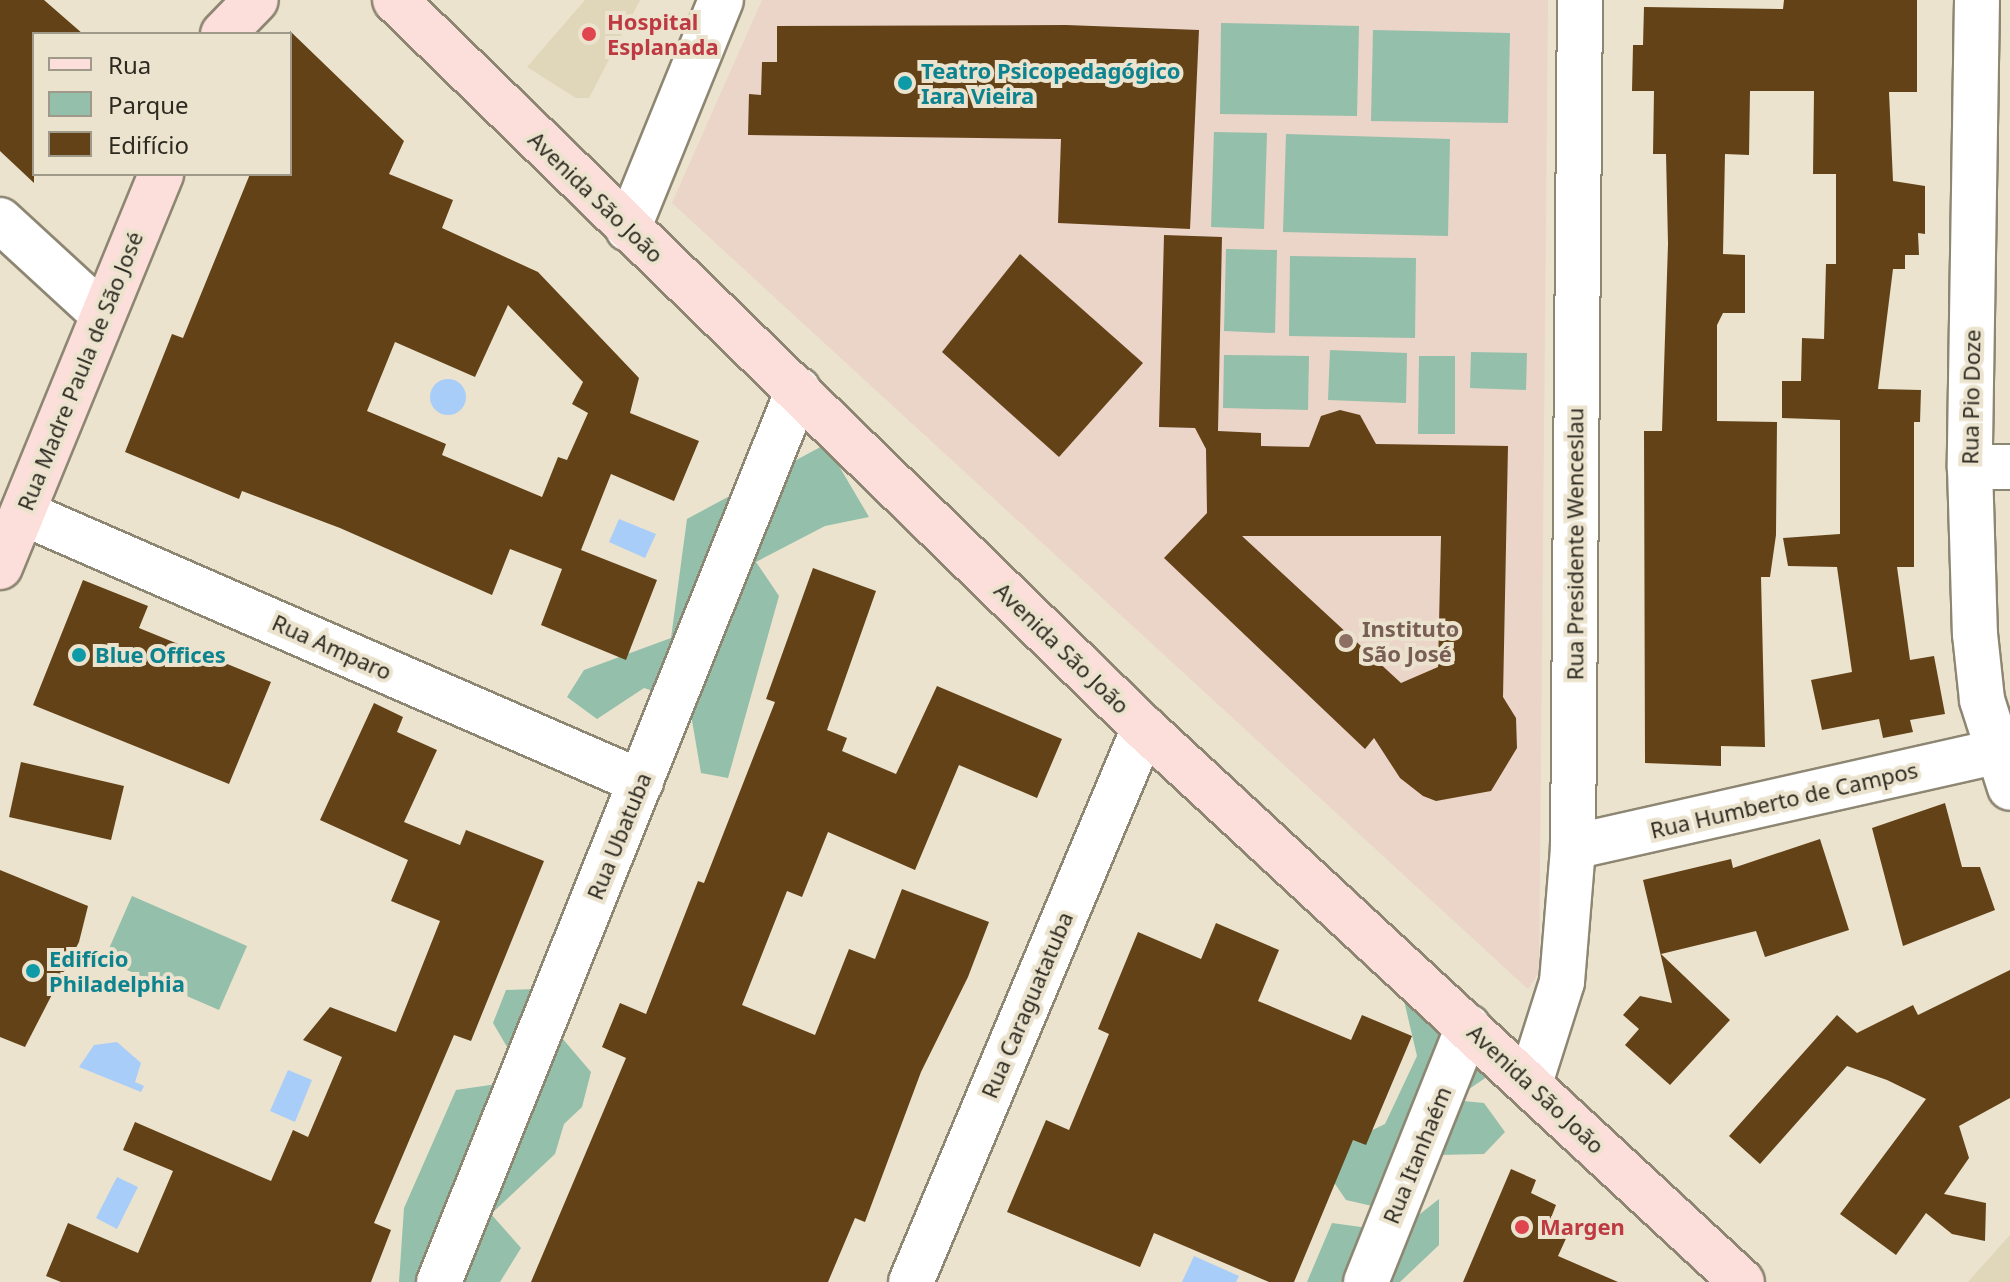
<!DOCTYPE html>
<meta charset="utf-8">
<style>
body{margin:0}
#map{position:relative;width:2010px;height:1282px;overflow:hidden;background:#ebe3cd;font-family:"Noto Sans",sans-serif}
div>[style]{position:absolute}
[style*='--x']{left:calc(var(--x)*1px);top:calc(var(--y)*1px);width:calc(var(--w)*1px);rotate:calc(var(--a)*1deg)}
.built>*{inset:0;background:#e0d6ba}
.education>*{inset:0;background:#ebd4c8}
.green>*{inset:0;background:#94bfaa}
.water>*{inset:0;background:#a9cdf9}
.round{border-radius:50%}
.building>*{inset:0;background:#634218}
.roads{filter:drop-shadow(2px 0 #8d8672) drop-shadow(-2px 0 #8d8672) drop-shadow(0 2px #8d8672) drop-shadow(0 -2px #8d8672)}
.minor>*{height:44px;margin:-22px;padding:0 22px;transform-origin:22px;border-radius:22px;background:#fff}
.major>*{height:44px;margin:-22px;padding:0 22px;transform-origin:22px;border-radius:22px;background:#fcdfda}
.dots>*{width:22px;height:22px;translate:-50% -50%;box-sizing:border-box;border:4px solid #ebe3cd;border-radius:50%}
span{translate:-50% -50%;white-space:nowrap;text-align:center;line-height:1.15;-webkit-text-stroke:8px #ebe3cd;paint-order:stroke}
.health-label{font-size:22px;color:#be3a42;font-weight:700}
.left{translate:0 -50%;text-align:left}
.culture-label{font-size:22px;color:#0d838f;font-weight:700}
.street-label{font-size:22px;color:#2d2a22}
.education-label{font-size:22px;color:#785e54;font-weight:700}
.legend{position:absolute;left:32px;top:32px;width:260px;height:144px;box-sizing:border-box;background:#ebe3cd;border:2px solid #9f9989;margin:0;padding:10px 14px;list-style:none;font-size:24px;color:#2d2a22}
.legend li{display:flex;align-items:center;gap:16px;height:40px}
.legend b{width:40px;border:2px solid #9f9989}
</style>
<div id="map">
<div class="built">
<div style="clip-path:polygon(585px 0,640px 0,589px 98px,576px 98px,527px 67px)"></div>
<div style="clip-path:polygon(2010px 1235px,2010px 1282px,1968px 1282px)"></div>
</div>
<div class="education">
<div style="clip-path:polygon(762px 0,1548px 0,1539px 972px,1528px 989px,672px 203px)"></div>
</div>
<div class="green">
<div style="clip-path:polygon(1221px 23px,1359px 26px,1357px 116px,1220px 114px)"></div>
<div style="clip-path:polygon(1373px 30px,1510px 33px,1508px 123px,1371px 121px)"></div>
<div style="clip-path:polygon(1214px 132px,1267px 133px,1264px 229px,1211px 227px)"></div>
<div style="clip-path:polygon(1286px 134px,1450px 139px,1448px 236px,1283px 232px)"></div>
<div style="clip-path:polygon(1226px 249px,1277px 250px,1275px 333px,1224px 331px)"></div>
<div style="clip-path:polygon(1290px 256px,1416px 258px,1415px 338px,1289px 336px)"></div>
<div style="clip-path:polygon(1330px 350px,1407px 353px,1406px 403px,1328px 400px)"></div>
<div style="clip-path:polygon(1471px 352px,1527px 353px,1526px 390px,1470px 388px)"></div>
<div style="clip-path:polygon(1224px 355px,1309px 356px,1308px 410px,1223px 408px)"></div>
<div style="clip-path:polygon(1419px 356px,1455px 356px,1455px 434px,1418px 434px)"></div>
<div style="clip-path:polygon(826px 444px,869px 517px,825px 526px,756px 562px,779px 596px,728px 778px,701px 773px,689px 703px,644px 688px,597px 719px,567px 697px,584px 670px,671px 638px,687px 519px)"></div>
<div style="clip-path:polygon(132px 896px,247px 946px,219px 1010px,104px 960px)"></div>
<div style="clip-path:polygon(536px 989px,533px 1004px,591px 1072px,582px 1107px,564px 1124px,555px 1154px,491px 1214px,521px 1248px,500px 1282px,399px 1282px,404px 1208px,456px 1090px,497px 1084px,510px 1052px,493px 1023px,506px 990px)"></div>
<div style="clip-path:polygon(1402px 992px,1494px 1072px,1453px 1100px,1484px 1103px,1505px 1132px,1484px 1154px,1437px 1155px,1381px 1208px,1346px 1200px,1329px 1175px,1339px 1146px,1385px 1124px,1417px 1056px)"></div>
<div style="clip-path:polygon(1439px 1199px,1439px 1245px,1400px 1282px,1307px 1282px,1332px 1223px,1397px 1232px)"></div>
</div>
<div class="water">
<div class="round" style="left:430px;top:379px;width:36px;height:36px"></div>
<div style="clip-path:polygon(619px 519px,656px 534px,645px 558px,609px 542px)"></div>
<div style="clip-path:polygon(117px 1042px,141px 1063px,135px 1082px,144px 1086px,141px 1092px,79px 1067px,94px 1045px)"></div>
<div style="clip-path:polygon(288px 1070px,312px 1080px,295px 1122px,270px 1111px)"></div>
<div style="clip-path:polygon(117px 1177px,138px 1187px,117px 1229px,96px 1218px)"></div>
<div style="clip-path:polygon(1194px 1256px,1239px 1276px,1236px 1282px,1182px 1282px)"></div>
</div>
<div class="building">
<div style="clip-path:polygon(0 0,44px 0,83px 34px,34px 34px,34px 183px,0 151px)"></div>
<div style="clip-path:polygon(1784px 0,1917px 0,1917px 92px,1889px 92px,1893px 181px,1925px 186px,1925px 234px,1918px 233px,1919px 255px,1905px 255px,1905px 269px,1893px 269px,1878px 389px,1921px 390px,1920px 422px,1914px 422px,1914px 567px,1897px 567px,1910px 660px,1934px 656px,1945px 714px,1910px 720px,1913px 732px,1883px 738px,1879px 719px,1822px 730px,1811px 680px,1852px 672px,1837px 567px,1788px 566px,1783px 538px,1840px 534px,1840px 420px,1782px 418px,1782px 381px,1801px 381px,1802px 338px,1824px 339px,1826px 264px,1836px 264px,1836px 174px,1813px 174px,1814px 91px,1750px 91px,1749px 155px,1725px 154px,1723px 254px,1745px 255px,1745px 313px,1723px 313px,1717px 325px,1717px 421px,1777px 422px,1776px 535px,1770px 577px,1761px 577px,1765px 747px,1721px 746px,1721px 766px,1645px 763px,1644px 431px,1662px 431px,1668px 244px,1666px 154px,1653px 154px,1654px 91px,1632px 91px,1633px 45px,1643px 45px,1644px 7px,1783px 9px)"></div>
<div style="clip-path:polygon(1066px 25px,1199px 30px,1190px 229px,1058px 223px,1061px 139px,748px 135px,749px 94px,761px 95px,762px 62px,777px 62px,777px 26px)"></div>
<div style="clip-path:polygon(evenodd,290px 31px,404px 141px,389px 174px,453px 200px,442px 228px,538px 272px,639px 378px,630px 413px,699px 441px,674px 501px,611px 474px,581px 550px,657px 580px,626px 660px,541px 625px,562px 569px,510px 549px,492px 595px,340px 528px,242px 491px,239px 499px,125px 452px,172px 334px,183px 338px,250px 174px,290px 174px,290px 31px,508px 305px,583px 382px,572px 404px,588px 413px,567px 460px,558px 457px,542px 497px,442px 455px,446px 444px,367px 411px,395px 342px,475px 377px,508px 305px)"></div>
<div style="clip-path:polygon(evenodd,1164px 235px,1222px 237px,1218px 431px,1261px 433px,1261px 446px,1309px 447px,1321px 416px,1340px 410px,1360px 415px,1376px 444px,1508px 446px,1503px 697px,1516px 718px,1517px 748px,1491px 791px,1436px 801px,1423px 796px,1400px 778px,1374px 738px,1365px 749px,1164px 558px,1207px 513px,1206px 449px,1195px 428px,1159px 427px,1164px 235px,1242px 536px,1441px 536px,1438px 667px,1401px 683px,1242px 536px)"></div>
<div style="clip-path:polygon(1020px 254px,1143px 363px,1059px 457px,942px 352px)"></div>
<div style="clip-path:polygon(813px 568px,876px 591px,827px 730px,847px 738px,842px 751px,896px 774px,937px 686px,1062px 739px,1037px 798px,959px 765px,915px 870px,828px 832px,802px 897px,787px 891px,742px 1005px,815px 1035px,849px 949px,875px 959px,902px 889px,989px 922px,968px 977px,921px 1072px,865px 1222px,855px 1218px,828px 1282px,531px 1282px,626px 1058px,602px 1047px,620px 1003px,646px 1014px,698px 881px,704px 883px,775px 702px,766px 699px)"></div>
<div style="clip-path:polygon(83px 580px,148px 606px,139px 628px,271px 682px,229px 784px,33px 705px)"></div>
<div style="clip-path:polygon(374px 703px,403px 717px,397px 732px,437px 750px,404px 822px,460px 845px,466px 830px,544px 861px,471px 1041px,454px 1035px,374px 1223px,391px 1230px,371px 1282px,61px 1282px,46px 1276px,68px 1223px,138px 1253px,173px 1171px,123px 1150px,135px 1122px,271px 1181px,293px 1130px,308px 1137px,342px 1057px,303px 1040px,330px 1007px,396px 1032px,440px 921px,391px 901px,408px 860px,320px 820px)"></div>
<div style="clip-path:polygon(21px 762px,124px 786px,111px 840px,9px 817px)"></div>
<div style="clip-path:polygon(1945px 803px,1962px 867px,1980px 867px,1995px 910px,1903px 946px,1872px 828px)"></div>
<div style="clip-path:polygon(1820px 839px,1849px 930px,1765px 957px,1756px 931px,1661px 954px,1730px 1020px,1670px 1085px,1625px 1045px,1639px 1029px,1623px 1015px,1640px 996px,1672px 1003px,1643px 880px,1731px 859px,1733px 868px)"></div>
<div style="clip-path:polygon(0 870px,88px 906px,79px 942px,25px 1047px,0 1037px)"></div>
<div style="clip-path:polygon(1216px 923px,1279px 950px,1258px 1001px,1351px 1040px,1362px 1015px,1412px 1036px,1366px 1145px,1353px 1140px,1294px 1282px,1269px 1282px,1154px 1233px,1140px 1267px,1007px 1212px,1046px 1120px,1069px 1130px,1109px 1034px,1098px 1029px,1138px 932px,1201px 959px)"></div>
<div style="clip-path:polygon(2010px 970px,2010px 1098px,1959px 1126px,1969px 1158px,1944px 1194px,1986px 1203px,1985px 1241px,1952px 1234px,1926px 1213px,1896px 1255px,1840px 1214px,1926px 1099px,1887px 1080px,1847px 1066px,1760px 1164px,1729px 1136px,1837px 1015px,1857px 1033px,1913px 1005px,1918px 1015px)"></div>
<div style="clip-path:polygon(1511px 1169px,1536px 1180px,1531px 1193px,1556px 1205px,1549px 1223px,1569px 1232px,1558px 1256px,1618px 1282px,1463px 1282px)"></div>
</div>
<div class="roads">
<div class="minor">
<div style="--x:1977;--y:0;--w:468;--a:90.9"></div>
<div style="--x:1970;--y:468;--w:166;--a:88.3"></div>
<div style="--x:1975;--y:634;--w:66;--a:83.9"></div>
<div style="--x:1982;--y:700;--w:92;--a:72.3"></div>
<div style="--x:0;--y:220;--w:137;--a:42.6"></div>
<div style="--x:628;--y:229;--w:247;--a:-67.9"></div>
<div style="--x:1970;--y:468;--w:40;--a:-1.4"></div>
<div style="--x:23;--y:513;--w:674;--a:23.52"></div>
<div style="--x:1573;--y:847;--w:433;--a:-12.7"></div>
<div style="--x:1530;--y:1083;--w:106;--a:-72.4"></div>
<div style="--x:1562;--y:982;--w:135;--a:-85.3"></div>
<div style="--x:1573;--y:847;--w:847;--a:-89.53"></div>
<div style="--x:439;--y:1282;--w:962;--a:-68.08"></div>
<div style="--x:911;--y:1282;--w:601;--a:-67.19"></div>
<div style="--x:1366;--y:1282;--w:275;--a:-68.2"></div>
</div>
<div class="major">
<div style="--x:395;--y:0;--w:1045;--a:44.19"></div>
<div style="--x:1144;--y:728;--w:815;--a:42.81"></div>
<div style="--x:223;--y:34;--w:47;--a:-45.9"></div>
<div style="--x:0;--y:567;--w:425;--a:-67.7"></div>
</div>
</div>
<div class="dots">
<div style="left:589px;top:34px;background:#e0444e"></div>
<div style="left:905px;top:83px;background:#0f9aa8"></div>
<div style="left:1346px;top:641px;background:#8d6e63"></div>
<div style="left:79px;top:655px;background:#0f9aa8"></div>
<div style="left:33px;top:971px;background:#0f9aa8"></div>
<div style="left:1522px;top:1227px;background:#e0444e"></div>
</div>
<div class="health-label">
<span class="left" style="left:607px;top:34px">Hospital<br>Esplanada</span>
<span class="left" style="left:1540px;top:1227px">Margen</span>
</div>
<div class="culture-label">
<span class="left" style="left:921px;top:83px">Teatro Psicopedagógico<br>Iara Vieira</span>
<span class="left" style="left:95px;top:655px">Blue Offices</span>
<span class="left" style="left:49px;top:971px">Edifício<br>Philadelphia</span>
</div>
<div class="street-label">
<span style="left:596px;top:197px;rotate:44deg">Avenida São João</span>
<span style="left:80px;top:371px;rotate:-68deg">Rua Madre Paula de São José</span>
<span style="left:1971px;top:397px;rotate:-89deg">Rua Pio Doze</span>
<span style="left:1575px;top:544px;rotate:-90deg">Rua Presidente Wenceslau</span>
<span style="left:332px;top:647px;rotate:24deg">Rua Amparo</span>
<span style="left:1062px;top:648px;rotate:44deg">Avenida São João</span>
<span style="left:1784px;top:800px;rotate:-13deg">Rua Humberto de Campos</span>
<span style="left:619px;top:836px;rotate:-68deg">Rua Ubatuba</span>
<span style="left:1027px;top:1005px;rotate:-67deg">Rua Caraguatatuba</span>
<span style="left:1536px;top:1089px;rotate:43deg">Avenida São João</span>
<span style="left:1417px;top:1155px;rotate:-68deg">Rua Itanhaém</span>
</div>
<div class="education-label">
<span class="left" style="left:1362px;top:641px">Instituto<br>São José</span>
</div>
<ul class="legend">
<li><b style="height:10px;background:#fcdfda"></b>Rua</li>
<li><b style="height:22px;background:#94bfaa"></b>Parque</li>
<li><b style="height:22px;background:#634218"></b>Edifício</li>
</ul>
</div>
